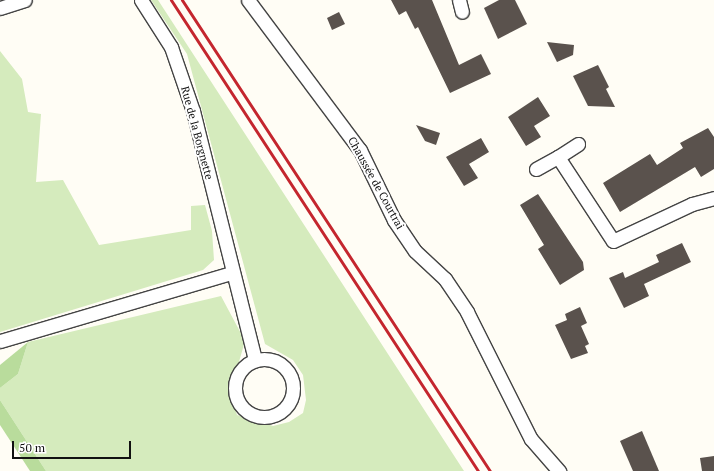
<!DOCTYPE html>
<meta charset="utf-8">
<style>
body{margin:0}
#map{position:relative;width:714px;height:471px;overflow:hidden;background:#fffdf5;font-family:"PT Serif",serif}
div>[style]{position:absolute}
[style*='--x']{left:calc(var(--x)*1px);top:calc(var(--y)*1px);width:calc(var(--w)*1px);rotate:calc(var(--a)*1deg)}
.green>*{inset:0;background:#d5ebbd}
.forest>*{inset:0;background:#b9dc9c}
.building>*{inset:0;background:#5a524d}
.roads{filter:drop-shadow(1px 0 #444) drop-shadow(-1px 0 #444) drop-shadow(0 1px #444) drop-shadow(0 -1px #444)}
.street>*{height:13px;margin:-6.5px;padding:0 6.5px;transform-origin:6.5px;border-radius:6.5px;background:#fff}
.street>.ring{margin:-6.5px;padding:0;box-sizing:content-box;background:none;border:13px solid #fff;border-radius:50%}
.rail>*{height:3px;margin:-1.5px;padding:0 1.5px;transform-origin:1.5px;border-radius:1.5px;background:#c4262e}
span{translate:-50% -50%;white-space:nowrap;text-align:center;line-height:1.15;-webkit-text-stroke:4px #fff;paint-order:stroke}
.street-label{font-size:11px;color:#111}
.scale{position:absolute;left:12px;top:441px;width:119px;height:18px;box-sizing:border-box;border:2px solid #111;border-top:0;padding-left:5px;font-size:12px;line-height:14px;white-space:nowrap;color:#111;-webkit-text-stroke:3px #fff;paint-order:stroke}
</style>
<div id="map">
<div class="green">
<div style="clip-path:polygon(151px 0,158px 0,464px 471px,46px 471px,0 400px,0 388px,18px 374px,28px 342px,221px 296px,245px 341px,230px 393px,237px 415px,273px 426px,289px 422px,303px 413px,306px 400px,303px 375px,293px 360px,265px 344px,187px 54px)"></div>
<div style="clip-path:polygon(0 51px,22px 79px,28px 112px,41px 114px,36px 182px,63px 180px,99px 245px,191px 230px,191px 206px,205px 205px,212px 231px,214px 260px,203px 270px,0 332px)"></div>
</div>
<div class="forest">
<div style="clip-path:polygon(28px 342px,18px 374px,0 388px,0 365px)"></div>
<div style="clip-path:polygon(0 400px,46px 471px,30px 471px,0 425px)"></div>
</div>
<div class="building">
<div style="clip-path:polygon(391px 0,432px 0,459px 65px,481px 54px,491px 74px,450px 93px,418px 27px,415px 29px,406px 11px,399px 15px)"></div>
<div style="clip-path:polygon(499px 0,515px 0,527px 24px,498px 39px,484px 8px)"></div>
<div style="clip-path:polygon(339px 12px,345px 24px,332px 30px,327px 18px)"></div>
<div style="clip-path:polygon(547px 42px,574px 45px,573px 55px,557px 62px)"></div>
<div style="clip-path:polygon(598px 65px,609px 87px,606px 89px,615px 107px,588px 106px,573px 76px)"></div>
<div style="clip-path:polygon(538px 97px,550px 116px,534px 126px,541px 137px,526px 146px,508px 117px)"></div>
<div style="clip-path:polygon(416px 125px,440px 133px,436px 145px,425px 141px)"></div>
<div style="clip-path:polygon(708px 128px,714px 137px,714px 169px,701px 177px,695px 167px,620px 212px,603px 183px,650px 154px,657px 165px,683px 148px,680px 143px)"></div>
<div style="clip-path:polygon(481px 138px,489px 152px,469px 164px,478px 178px,464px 186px,446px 157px)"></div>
<div style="clip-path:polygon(538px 194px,583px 262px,584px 270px,560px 285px,538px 249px,544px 245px,520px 205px)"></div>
<div style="clip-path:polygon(682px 243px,691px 262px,644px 284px,649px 296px,624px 308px,609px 278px,623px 272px,625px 278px,659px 262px,656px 255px)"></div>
<div style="clip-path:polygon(580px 307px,587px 323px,581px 326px,589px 344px,585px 346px,588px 353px,571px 359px,555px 325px,567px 320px,565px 314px)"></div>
<div style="clip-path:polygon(642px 431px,659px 471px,633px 471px,620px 441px)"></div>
<div style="clip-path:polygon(714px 456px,714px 471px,702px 471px,700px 458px)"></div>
</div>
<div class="roads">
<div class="street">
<div style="--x:141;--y:0;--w:56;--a:57.4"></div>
<div style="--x:171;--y:47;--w:68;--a:71"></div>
<div style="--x:193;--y:111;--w:257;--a:76"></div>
<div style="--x:248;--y:0;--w:187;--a:53.3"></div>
<div style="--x:360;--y:150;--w:78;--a:64.1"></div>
<div style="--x:394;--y:220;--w:37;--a:56"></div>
<div style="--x:415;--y:251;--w:41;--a:43"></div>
<div style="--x:445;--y:279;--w:40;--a:56"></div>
<div style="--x:467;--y:312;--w:142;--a:63.3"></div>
<div style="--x:531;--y:439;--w:43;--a:48.8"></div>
<div style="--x:459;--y:0;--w:12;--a:76"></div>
<div style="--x:0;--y:8;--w:26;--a:-18"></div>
<div style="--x:558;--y:157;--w:24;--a:-33"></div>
<div style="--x:536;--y:169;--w:25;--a:-29"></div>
<div style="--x:558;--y:157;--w:100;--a:56.8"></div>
<div style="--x:613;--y:241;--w:87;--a:-25.1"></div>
<div style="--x:692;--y:204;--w:23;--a:-15"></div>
<div style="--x:0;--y:341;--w:241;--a:-16.4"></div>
<div class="ring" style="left:235px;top:359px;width:45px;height:45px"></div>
</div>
</div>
<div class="rail">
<div style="--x:171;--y:0;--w:562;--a:56.9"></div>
<div style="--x:182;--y:0;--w:563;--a:56.82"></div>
</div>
<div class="street-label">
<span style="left:197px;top:133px;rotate:75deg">Rue de la Borgnette</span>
<span style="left:376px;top:183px;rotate:61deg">Chaussée de Courtrai</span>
</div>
<div class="scale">50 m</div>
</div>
